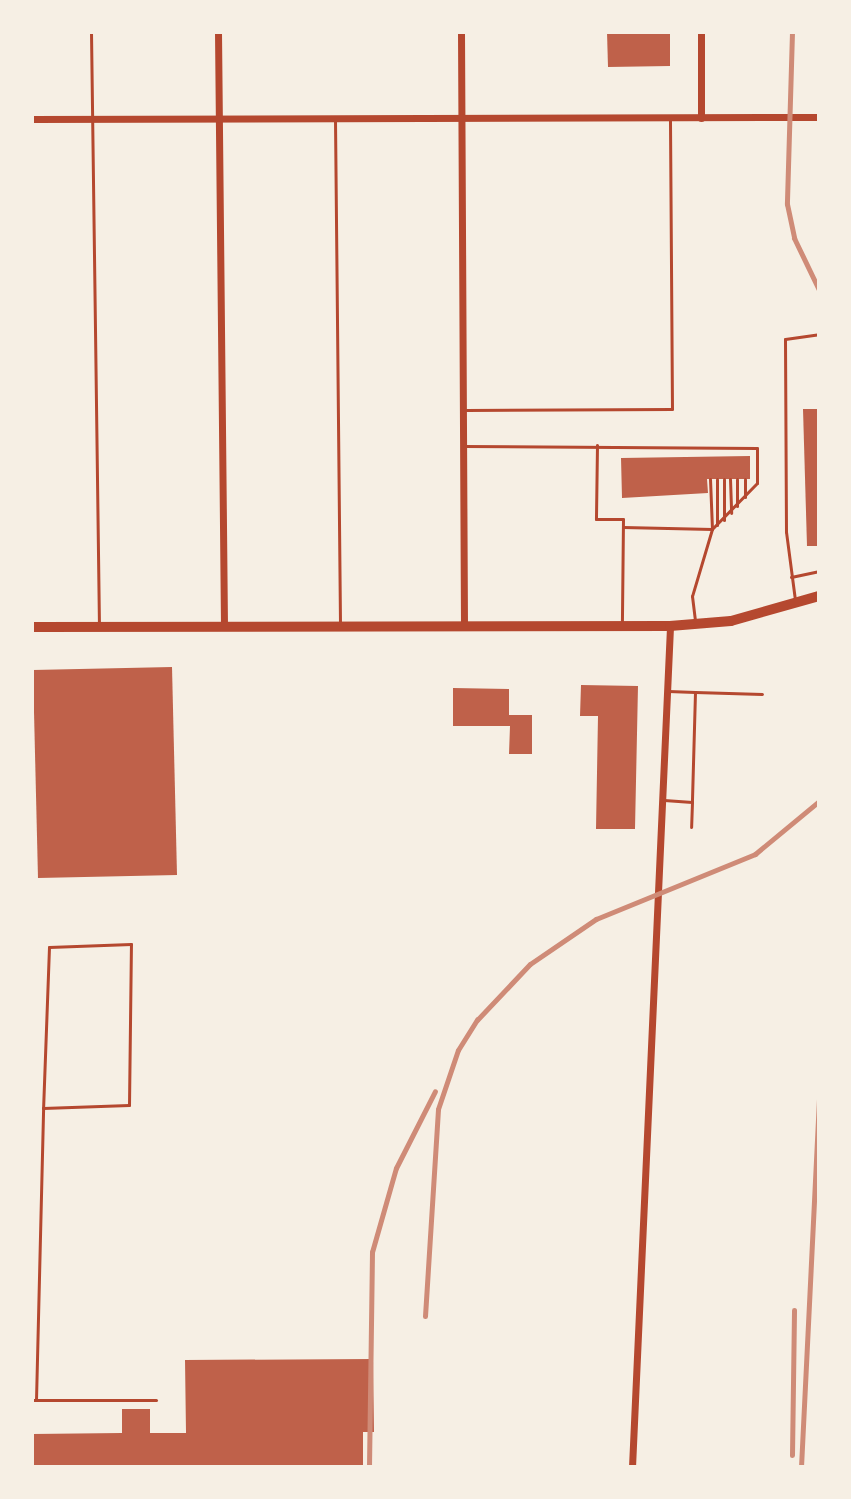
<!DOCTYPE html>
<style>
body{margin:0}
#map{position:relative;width:851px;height:1499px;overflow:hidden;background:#f6efe4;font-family:"Titillium Web",sans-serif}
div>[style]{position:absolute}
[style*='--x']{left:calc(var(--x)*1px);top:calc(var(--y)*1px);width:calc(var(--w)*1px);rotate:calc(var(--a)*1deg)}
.building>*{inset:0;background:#bf614a}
.service>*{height:3px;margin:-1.5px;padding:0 1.5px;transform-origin:1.5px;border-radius:1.5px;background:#b5482f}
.minor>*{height:7px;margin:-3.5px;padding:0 3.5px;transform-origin:3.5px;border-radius:3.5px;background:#b5482f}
.secondary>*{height:10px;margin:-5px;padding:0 5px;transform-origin:5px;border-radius:5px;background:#b5482f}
.rail>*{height:5px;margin:-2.5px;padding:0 2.5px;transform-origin:2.5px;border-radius:2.5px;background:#cf8b77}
span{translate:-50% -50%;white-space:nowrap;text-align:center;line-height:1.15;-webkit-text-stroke:7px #f6efe4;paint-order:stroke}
.frame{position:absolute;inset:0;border:34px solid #f6efe4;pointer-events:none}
</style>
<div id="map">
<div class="building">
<div style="clip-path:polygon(607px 32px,670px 32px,670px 66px,608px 67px)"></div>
<div style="clip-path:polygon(803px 409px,819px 409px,819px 546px,807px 546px)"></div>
<div style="clip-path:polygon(750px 456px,750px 479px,707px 479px,708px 493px,622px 498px,621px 458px)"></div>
<div style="clip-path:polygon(172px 667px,177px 875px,38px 878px,33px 670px)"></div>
<div style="clip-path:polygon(581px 685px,638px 686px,635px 829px,596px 829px,598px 716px,580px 716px)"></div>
<div style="clip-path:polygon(453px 688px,509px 689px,509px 715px,532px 715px,532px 754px,509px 754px,510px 726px,453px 726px)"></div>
<div style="clip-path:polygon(373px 1359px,374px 1432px,363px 1432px,363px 1467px,32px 1467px,32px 1434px,122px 1433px,122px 1409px,150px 1409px,150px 1433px,186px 1433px,185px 1360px)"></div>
</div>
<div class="service">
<div style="--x:91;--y:32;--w:592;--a:89.23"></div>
<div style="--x:335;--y:120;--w:503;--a:89.43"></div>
<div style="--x:466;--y:410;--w:206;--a:-0.3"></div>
<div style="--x:672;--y:409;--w:290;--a:-90.4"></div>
<div style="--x:597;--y:445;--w:74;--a:90.8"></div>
<div style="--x:596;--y:519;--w:27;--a:0"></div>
<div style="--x:623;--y:519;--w:104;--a:90.6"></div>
<div style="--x:463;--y:446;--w:294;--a:0.4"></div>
<div style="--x:757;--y:448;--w:35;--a:90"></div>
<div style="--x:757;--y:483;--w:64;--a:134.4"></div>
<div style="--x:712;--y:529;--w:70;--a:106.6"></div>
<div style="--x:692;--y:596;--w:24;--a:83"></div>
<div style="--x:717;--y:479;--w:46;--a:90"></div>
<div style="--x:724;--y:479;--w:41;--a:90"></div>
<div style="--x:730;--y:479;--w:34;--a:88"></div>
<div style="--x:737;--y:479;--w:27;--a:90"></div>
<div style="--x:745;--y:497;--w:18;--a:-90"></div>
<div style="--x:623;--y:527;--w:89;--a:1.3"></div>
<div style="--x:712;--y:529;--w:50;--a:-92.3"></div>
<div style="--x:791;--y:577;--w:29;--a:-12"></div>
<div style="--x:795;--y:600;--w:69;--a:-97.5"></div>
<div style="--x:786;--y:532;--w:193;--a:-90.3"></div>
<div style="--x:785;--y:339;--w:34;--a:-8"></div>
<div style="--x:668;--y:691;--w:27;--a:2"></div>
<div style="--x:695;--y:692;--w:110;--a:91.6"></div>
<div style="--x:695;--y:692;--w:67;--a:1.7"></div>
<div style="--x:664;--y:800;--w:28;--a:4"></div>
<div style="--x:692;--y:802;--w:25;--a:92"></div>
<div style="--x:32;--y:1400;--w:124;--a:0"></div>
<div style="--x:36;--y:1400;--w:292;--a:-88.6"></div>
<div style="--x:43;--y:1108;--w:86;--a:-2"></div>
<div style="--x:129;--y:1105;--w:161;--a:-89.3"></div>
<div style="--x:131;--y:944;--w:82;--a:177.9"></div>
<div style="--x:49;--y:947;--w:161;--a:92.1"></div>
</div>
<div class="minor">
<div style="--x:218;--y:32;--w:591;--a:89.42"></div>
<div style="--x:461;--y:32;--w:591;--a:89.71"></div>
<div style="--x:701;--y:118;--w:86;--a:-90"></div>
<div style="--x:32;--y:119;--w:787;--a:-0.15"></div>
<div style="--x:632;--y:1467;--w:842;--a:-87.41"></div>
</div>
<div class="secondary">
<div style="--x:32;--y:627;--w:638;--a:-0.09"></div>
<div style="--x:670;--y:626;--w:61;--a:-4.7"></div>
<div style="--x:731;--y:621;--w:91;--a:-15.9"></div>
</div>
<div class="rail">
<div style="--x:792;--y:32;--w:172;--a:91.7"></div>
<div style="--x:787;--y:204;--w:35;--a:78"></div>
<div style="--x:794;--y:238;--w:58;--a:64.3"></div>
<div style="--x:425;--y:1316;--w:207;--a:-86.4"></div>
<div style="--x:438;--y:1109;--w:62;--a:-71.3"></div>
<div style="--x:458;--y:1050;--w:36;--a:-58"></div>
<div style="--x:477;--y:1020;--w:77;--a:-46.6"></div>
<div style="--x:530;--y:964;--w:80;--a:-34.3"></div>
<div style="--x:596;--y:919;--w:172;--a:-22.2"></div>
<div style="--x:755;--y:854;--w:83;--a:-39.6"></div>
<div style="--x:792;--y:1455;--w:145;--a:-89.2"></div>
<div style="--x:369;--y:1467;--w:215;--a:-89.2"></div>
<div style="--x:372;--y:1252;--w:87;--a:-74.1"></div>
<div style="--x:396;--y:1168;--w:86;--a:-63.1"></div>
<div style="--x:801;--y:1467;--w:369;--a:-87.2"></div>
</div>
<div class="frame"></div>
</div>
